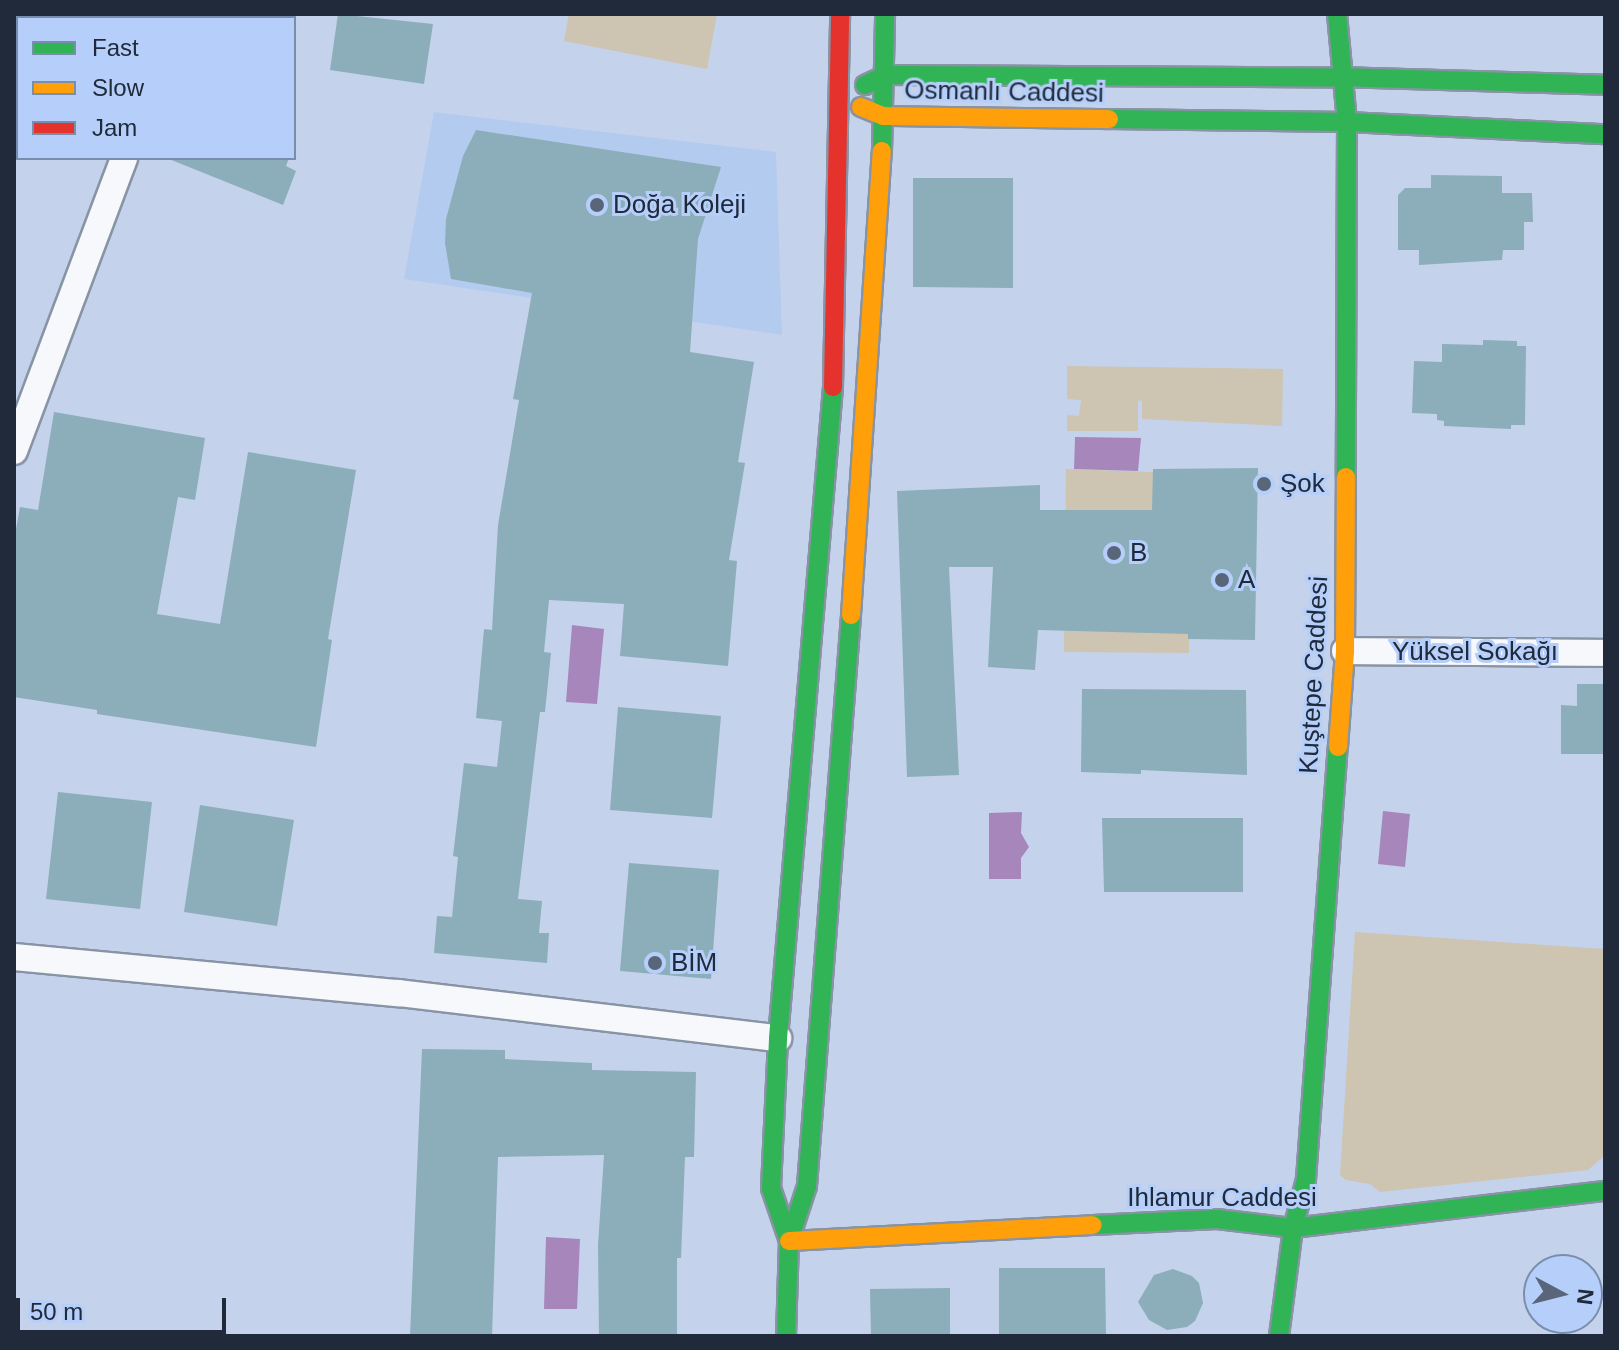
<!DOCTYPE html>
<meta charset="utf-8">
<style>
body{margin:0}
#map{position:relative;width:1619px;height:1350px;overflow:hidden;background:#c4d3eb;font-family:Helvetica,sans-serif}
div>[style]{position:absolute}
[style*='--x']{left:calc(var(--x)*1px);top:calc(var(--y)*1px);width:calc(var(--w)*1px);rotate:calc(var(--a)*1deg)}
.built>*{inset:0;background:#b4cbf0}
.green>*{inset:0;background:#cdc4b2}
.water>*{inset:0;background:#a786bb}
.building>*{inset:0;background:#8baeba}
.roads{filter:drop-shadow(2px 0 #8893a5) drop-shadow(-2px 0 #8893a5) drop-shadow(0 2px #8893a5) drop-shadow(0 -2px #8893a5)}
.street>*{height:26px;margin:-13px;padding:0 13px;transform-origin:13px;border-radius:13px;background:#f6f8fc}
.fast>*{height:18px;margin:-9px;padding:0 9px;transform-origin:9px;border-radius:9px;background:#30b455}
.slow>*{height:18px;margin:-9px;padding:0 9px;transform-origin:9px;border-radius:9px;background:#ff9f0a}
.jam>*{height:18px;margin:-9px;padding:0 9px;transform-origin:9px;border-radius:9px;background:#e5322d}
.dots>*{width:22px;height:22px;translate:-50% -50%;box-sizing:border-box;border:4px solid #b5cffa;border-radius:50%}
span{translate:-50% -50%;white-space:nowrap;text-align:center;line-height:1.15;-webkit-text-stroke:6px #b5cffa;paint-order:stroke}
.street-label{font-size:26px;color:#202a3a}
.poi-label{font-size:26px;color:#202a3a}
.left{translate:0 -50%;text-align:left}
.frame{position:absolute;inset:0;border:16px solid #202a3a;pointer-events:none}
.legend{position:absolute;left:16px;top:16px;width:280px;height:144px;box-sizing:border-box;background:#b5cffa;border:2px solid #798dad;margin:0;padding:10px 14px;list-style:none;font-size:24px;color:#202a3a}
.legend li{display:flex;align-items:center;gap:16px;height:40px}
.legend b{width:40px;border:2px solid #798dad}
.north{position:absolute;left:1523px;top:1254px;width:80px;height:80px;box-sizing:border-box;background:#b5cffa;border:2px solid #798dad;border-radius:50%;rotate:97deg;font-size:22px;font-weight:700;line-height:32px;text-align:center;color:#202a3a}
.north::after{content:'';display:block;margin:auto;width:28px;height:36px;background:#596578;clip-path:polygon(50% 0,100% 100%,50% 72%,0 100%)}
.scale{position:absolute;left:16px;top:1298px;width:210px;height:36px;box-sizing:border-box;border:4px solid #202a3a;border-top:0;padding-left:10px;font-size:24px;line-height:28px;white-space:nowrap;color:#202a3a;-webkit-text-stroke:6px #b5cffa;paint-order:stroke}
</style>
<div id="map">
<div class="built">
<div style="clip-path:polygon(434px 112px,776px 152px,782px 335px,404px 279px)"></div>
</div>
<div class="green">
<div style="clip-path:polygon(569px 14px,717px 14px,707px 69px,564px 41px)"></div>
<div style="clip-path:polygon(1067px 366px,1283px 369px,1282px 426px,1142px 419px,1142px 400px,1138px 401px,1138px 431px,1067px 431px,1067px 415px,1079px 416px,1081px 400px,1067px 399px)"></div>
<div style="clip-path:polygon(1066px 469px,1153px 472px,1191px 469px,1189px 653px,1064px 652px)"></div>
<div style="clip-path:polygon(1355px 932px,1605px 949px,1605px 1155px,1588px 1170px,1380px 1192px,1370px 1184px,1346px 1180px,1340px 1175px)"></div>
</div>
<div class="water">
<div style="clip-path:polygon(1075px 437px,1141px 438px,1138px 471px,1074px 469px)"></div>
<div style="clip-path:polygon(572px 625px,604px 629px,597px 704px,566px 702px)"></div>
<div style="clip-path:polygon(1383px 811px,1410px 814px,1405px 867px,1378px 864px)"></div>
<div style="clip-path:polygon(1022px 812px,1021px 833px,1029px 847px,1021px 858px,1021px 879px,989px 879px,989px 813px)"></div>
<div style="clip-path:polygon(546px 1237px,580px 1239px,577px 1309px,544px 1309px)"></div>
</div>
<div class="building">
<div style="clip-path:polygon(338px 14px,433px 24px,424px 84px,330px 70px)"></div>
<div style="clip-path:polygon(476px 130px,721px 167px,698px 239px,690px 352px,754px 362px,738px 462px,745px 463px,729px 560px,737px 561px,728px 666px,620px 656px,624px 604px,549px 600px,544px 652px,551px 653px,545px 712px,540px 712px,518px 899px,542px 901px,539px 933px,549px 933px,547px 963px,434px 953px,437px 916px,452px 917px,458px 857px,453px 856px,464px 763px,497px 767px,502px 721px,476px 718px,484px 629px,492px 630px,498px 525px,519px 400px,513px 399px,532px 293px,451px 279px,445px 243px,446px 219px,463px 156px)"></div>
<div style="clip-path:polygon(289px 158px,286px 166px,296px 171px,283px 205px,169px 159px)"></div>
<div style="clip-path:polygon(1431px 175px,1502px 176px,1502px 193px,1532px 193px,1533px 222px,1524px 222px,1524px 250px,1503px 250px,1502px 260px,1419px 265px,1419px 250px,1398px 250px,1398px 195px,1405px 188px,1431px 188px)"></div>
<div style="clip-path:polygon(913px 178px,1013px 178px,1013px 288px,913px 287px)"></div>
<div style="clip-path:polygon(1483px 340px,1517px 341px,1517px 346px,1526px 346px,1525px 425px,1511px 425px,1511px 429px,1444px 426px,1444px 421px,1437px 420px,1437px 414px,1412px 413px,1414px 361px,1442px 362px,1442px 344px,1483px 345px)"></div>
<div style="clip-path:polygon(54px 412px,205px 438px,195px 500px,178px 497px,157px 614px,220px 624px,248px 452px,356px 470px,328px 639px,332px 640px,316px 747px,97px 714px,97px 710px,14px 697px,14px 540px,20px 507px,38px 510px)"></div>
<div style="clip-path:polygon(1258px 468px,1255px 640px,1188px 639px,1188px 634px,1038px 630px,1035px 670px,988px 667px,993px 567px,949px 567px,959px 775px,907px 777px,897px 491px,1040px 485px,1040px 510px,1152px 510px,1153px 469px)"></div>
<div style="clip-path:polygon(1577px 684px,1605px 684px,1605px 754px,1561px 754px,1561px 705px,1577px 706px)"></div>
<div style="clip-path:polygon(1082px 689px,1246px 690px,1247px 775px,1141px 770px,1141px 774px,1081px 772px)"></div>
<div style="clip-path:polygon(618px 707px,721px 716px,712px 818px,610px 810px)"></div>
<div style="clip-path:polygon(58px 792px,152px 802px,140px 909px,46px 899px)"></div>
<div style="clip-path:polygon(200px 805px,294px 820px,277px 926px,184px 912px)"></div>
<div style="clip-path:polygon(1102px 818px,1243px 818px,1243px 892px,1104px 892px)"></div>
<div style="clip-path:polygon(629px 863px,719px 870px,711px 979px,620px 971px)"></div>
<div style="clip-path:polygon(422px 1049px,505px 1050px,505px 1059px,592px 1063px,592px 1070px,696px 1072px,694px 1157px,685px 1157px,681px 1258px,677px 1258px,677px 1336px,599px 1336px,598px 1245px,604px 1155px,498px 1157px,492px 1336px,410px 1336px)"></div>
<div style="clip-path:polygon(999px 1268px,1105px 1268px,1106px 1336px,999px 1336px)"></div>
<div style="clip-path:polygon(1173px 1269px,1192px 1276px,1199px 1283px,1203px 1303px,1195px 1321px,1187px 1327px,1167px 1330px,1149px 1320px,1138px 1302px,1154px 1275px)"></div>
<div style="clip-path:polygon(950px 1288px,950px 1336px,871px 1336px,870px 1289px)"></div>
</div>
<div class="roads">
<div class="street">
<div style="--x:176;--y:18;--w:4;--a:-76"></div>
<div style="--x:14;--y:451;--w:313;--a:-69.4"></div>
<div style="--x:1345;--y:651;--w:260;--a:0.4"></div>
<div style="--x:14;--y:957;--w:386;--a:5.4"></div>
<div style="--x:398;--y:993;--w:383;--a:6.8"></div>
</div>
<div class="fast">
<div style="--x:1337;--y:14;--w:108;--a:84.7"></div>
<div style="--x:1347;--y:122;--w:355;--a:90.2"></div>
<div style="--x:865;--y:85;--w:23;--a:-25"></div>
<div style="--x:886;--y:75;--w:455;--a:0.3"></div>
<div style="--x:1341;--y:77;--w:264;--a:1.7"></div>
<div style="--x:1109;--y:119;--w:238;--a:0.7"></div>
<div style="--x:1347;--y:122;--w:258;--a:2.7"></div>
<div style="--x:882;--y:151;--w:137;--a:-88.7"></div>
<div style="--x:1093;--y:1225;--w:124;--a:-2.8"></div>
<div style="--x:1217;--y:1219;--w:77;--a:6.8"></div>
<div style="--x:1293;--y:1228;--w:314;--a:-6.8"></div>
<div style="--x:789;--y:1241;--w:56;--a:-108.8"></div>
<div style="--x:771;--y:1188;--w:150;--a:-87.3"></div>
<div style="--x:778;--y:1038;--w:653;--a:-85.17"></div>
<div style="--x:786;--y:1336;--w:95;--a:-88.2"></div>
<div style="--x:789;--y:1241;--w:58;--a:-71.9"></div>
<div style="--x:807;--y:1186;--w:573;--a:-85.59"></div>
<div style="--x:1279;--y:1336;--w:109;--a:-82.6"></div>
<div style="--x:1293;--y:1228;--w:51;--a:-75.1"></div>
<div style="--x:1306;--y:1179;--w:433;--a:-85.8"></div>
</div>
<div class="slow">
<div style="--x:861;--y:107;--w:24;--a:22"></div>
<div style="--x:883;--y:116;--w:226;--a:0.8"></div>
<div style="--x:851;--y:615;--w:465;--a:-86.2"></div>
<div style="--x:1338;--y:747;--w:96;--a:-85.8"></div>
<div style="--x:1345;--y:651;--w:174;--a:-89.7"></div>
<div style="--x:789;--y:1241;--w:304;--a:-3"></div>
</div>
<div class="jam">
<div style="--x:833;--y:387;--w:373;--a:-88.9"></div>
</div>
</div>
<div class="dots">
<div style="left:597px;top:205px;background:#596578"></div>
<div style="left:1264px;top:484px;background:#596578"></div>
<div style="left:1114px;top:553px;background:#596578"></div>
<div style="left:1222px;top:580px;background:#596578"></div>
<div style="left:655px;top:963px;background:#596578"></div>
</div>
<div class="street-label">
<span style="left:1004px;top:92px;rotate:1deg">Osmanlı Caddesi</span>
<span style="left:1475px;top:652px">Yüksel Sokağı</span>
<span style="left:1314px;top:675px;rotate:-87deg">Kuştepe Caddesi</span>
<span style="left:1222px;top:1198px">Ihlamur Caddesi</span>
</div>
<div class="poi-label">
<span class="left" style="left:613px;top:205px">Doğa Koleji</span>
<span class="left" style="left:1280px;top:484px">Şok</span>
<span class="left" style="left:1130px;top:553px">B</span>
<span class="left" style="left:1238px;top:580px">A</span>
<span class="left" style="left:671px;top:963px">BİM</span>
</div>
<div class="frame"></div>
<ul class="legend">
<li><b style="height:10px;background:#30b455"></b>Fast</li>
<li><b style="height:10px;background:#ff9f0a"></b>Slow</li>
<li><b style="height:10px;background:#e5322d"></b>Jam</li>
</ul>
<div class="north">N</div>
<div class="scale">50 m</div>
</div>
